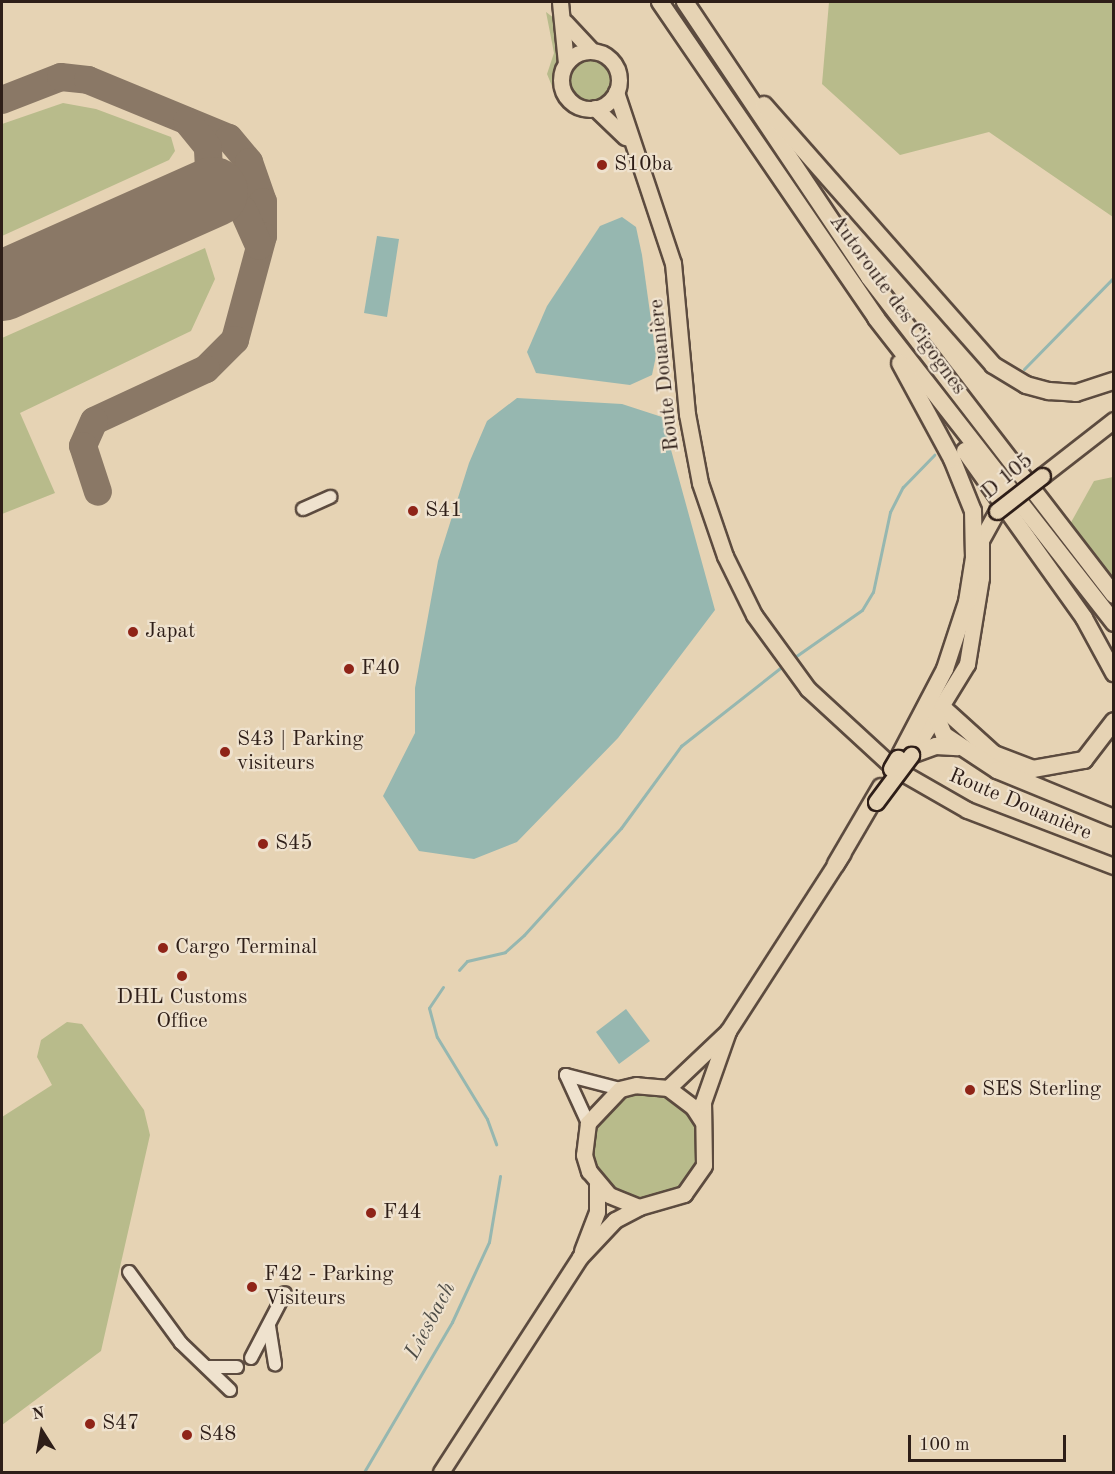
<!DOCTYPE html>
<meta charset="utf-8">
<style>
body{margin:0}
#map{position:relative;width:1115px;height:1474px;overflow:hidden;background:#e6d3b4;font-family:"Old Standard TT",serif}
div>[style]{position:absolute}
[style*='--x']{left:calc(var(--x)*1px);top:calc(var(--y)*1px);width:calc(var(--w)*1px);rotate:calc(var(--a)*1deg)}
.green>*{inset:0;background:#b8bb8b}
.round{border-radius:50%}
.water>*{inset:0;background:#96b7b0}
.stream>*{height:3px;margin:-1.5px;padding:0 1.5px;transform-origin:1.5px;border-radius:1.5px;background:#96b7b0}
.taxiway>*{height:28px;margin:-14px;padding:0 14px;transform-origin:14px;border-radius:14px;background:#8a7866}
.runway>*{height:70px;margin:-35px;padding:0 35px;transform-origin:35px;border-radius:35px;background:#8a7866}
.roads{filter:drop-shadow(2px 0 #5c4b3f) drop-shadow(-2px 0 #5c4b3f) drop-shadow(0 2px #5c4b3f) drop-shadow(0 -2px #5c4b3f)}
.minor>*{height:12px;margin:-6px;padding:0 6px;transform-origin:6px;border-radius:6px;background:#efe2ce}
.major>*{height:15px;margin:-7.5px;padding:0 7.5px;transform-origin:7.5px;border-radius:7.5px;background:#e6d3b4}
.major>.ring{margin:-7.5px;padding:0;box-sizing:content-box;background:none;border:15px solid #e6d3b4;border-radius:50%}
.highway>*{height:16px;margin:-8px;padding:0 8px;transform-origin:8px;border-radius:8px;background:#e6d3b4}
.bridges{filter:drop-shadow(2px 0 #2e1e18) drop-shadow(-2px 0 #2e1e18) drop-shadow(0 2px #2e1e18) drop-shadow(0 -2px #2e1e18)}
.major-bridge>*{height:15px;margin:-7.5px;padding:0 7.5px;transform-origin:7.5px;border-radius:7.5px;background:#e6d3b4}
.highway-bridge>*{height:16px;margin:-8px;padding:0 8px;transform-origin:8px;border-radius:8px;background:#e6d3b4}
.dots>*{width:16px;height:16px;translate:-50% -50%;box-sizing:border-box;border:3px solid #efe2ce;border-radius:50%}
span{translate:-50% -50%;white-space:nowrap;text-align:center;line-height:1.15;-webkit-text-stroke:4.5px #efe2ce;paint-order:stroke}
.poi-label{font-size:21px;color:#2e1e18}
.left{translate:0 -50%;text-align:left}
.street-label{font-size:21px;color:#2e1e18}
.water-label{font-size:22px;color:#4d4c46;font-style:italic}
.frame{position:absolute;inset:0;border:3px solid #2e1e18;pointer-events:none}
.north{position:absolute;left:12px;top:1402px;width:60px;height:60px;-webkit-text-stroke:4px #efe2ce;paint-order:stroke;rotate:349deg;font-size:16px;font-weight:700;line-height:24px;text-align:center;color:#2e1e18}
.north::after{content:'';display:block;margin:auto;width:21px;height:27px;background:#2e1e18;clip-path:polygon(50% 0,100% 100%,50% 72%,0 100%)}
.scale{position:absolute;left:908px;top:1435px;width:158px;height:27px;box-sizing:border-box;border:3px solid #2e1e18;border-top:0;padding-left:8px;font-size:18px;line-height:21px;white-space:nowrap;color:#2e1e18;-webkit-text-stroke:4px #efe2ce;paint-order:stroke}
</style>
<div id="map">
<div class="green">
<div style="clip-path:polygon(829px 2px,1113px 2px,1113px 217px,989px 132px,900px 155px,822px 84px)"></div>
<div style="clip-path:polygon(546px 12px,558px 21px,560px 60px,554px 91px,547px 74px,554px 53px)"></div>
<div class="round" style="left:569px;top:59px;width:42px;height:42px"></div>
<div style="clip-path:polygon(63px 103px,96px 109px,171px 137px,175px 151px,169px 160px,2px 236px,2px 124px)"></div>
<div style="clip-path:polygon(205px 248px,215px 279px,191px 331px,20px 413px,55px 493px,2px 514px,2px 338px)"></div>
<div style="clip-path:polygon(1113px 477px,1113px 578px,1069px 526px,1094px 481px)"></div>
<div style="clip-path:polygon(67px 1022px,82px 1024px,144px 1110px,150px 1135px,101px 1351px,2px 1425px,2px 1117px,52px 1085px,37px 1057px,41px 1040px)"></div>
<div class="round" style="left:592px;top:1092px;width:106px;height:106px"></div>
</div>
<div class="water">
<div style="clip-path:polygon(622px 217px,636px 227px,642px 255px,656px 356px,652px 375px,630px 385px,536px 373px,527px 352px,547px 306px,600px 226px)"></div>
<div style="clip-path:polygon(377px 236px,399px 239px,387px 317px,364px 313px)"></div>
<div style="clip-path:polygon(517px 398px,622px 404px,662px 417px,715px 610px,618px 738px,517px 842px,474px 859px,419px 851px,383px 796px,415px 733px,415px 688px,438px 561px,469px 463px,487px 421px)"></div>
<div style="clip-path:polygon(626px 1009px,650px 1041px,619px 1064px,596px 1032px)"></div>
</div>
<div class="stream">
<div style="--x:1024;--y:369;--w:129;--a:-45.6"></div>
<div style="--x:792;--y:659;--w:85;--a:-35"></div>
<div style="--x:862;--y:610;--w:21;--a:-59"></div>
<div style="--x:873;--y:592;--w:82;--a:-78"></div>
<div style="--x:890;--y:512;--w:28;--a:-63"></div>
<div style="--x:903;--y:487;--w:45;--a:-45.9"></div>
<div style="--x:459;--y:970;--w:12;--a:-48"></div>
<div style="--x:467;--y:961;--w:39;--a:-13"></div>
<div style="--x:505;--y:952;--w:25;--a:-42"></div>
<div style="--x:524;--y:935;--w:144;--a:-47.8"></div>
<div style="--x:621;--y:828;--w:102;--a:-53.8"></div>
<div style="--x:681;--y:746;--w:131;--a:-38.2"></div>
<div style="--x:443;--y:987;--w:25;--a:124"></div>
<div style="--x:429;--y:1008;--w:30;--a:75"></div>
<div style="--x:437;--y:1037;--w:96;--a:58.6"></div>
<div style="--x:487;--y:1119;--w:27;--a:70"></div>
<div style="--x:364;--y:1472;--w:174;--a:-59.6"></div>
<div style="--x:452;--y:1322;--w:88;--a:-65.2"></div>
<div style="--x:489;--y:1242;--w:67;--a:-80.5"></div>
</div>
<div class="taxiway">
<div style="--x:2;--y:100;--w:63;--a:-21.3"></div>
<div style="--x:61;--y:77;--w:27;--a:6"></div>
<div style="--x:88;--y:80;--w:152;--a:22.4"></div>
<div style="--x:229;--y:138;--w:31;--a:50"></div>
<div style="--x:249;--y:162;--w:42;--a:70.7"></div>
<div style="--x:263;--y:202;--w:34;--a:90"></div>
<div style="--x:263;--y:236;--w:108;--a:105.1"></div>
<div style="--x:235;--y:340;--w:41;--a:135"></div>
<div style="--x:206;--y:369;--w:123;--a:155.1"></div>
<div style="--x:94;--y:421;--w:27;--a:114"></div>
<div style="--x:83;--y:446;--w:48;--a:71.9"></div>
<div style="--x:179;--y:206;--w:24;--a:-35"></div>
<div style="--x:199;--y:192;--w:25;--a:-67"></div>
<div style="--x:209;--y:169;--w:22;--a:-93"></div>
<div style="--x:208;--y:147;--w:33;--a:-129"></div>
<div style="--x:142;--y:224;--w:66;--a:-21.2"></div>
<div style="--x:204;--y:200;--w:15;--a:-4"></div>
<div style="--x:219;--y:199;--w:26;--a:25"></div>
<div style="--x:243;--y:210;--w:39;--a:66"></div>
</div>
<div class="runway">
<div style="--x:2;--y:286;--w:231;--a:-24"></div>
</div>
<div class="roads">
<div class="minor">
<div style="--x:303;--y:509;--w:30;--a:-24"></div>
<div style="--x:566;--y:1075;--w:56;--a:14.5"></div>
<div style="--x:566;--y:1075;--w:53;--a:65.4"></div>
<div style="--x:129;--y:1272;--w:88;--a:53.8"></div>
<div style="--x:181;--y:1343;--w:68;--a:43.8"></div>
<div style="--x:269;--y:1326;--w:39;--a:81"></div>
<div style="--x:251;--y:1358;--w:73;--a:-62.4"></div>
<div style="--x:207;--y:1367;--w:30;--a:0"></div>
</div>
<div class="major">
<div style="--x:560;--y:2;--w:61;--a:84.4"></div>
<div style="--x:565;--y:22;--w:38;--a:47"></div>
<div class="ring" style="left:561px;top:51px;width:43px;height:43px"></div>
<div style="--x:616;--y:92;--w:180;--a:71.6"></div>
<div style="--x:673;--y:263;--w:152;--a:84.7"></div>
<div style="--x:687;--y:414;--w:70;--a:79.3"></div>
<div style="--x:700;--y:483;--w:77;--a:71.1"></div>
<div style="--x:725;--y:556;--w:66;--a:63.8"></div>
<div style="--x:754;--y:615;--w:92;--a:53.9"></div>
<div style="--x:808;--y:689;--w:117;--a:42.6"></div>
<div style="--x:894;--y:768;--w:84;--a:29.9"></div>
<div style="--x:967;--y:810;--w:157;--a:20.9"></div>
<div style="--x:595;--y:108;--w:42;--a:44"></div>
<div style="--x:1042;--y:476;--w:91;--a:-37.9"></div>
<div style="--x:911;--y:755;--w:107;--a:-58.4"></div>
<div style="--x:967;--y:664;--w:87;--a:-80.8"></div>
<div style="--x:981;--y:578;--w:38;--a:-90"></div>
<div style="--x:981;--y:540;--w:33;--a:-61"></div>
<div style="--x:668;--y:1088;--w:83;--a:-43.5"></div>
<div style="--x:728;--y:1031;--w:211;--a:-57.2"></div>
<div style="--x:702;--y:1121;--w:17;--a:-123"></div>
<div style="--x:693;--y:1107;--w:31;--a:-143"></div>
<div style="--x:668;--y:1088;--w:32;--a:-175"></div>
<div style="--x:636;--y:1085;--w:16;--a:166"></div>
<div style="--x:620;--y:1089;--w:47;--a:133.3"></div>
<div style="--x:588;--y:1123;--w:32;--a:97"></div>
<div style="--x:584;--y:1155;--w:17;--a:73"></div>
<div style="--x:589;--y:1171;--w:31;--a:50"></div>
<div style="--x:609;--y:1195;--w:32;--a:22"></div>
<div style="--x:639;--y:1207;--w:47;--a:-16.1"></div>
<div style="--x:684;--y:1194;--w:35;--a:-55"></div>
<div style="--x:704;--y:1165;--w:63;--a:-90.9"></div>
<div style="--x:703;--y:1102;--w:75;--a:-70.6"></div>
<div style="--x:582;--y:1251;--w:42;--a:-69"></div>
<div style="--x:597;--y:1212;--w:28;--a:-90"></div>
<div style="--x:441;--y:1472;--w:256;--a:-57.1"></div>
<div style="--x:580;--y:1257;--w:51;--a:-46.6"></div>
<div style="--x:615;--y:1220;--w:27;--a:-28"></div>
</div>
<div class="highway">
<div style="--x:660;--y:2;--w:383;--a:55.6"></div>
<div style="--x:876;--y:318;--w:387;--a:52"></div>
<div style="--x:685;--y:2;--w:331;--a:56.2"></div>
<div style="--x:869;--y:277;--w:401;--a:52.4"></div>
<div style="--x:764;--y:105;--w:346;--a:48.6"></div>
<div style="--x:993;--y:365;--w:39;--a:31"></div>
<div style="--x:1026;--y:385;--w:24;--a:15"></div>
<div style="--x:1049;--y:391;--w:27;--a:4"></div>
<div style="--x:1076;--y:393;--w:40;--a:-18"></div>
<div style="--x:965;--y:451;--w:205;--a:54.5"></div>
<div style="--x:1084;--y:618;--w:63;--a:61.4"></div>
<div style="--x:942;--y:707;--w:70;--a:42.1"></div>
<div style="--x:994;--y:754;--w:42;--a:21"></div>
<div style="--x:1033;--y:769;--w:52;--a:-10"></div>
<div style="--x:1084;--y:760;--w:49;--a:-52.4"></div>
<div style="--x:936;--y:716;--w:21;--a:67"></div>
<div style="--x:944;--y:735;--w:64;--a:33.4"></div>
<div style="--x:997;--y:770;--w:126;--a:22.3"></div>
<div style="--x:911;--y:755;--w:27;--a:-20"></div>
<div style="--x:936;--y:746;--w:22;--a:3"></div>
<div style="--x:898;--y:759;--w:102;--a:-62.4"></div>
<div style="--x:945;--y:669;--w:71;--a:-71.8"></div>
<div style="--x:967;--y:602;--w:45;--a:-81"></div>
<div style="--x:974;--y:558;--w:47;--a:-91.2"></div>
<div style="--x:973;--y:511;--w:56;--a:-112"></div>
<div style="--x:952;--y:459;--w:109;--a:-118.4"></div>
<div style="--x:836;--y:864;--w:89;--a:-59.7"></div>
</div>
</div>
<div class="bridges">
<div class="major-bridge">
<div style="--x:997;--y:511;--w:57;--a:-37.9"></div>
<div style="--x:876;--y:802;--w:59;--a:-53.3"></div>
</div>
<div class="highway-bridge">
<div style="--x:892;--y:769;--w:12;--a:-59"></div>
</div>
</div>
<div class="dots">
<div style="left:602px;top:165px;background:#8f2418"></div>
<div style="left:413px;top:511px;background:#8f2418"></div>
<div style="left:133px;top:632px;background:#8f2418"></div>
<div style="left:349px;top:669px;background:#8f2418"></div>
<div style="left:225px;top:752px;background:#8f2418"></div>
<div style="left:263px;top:844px;background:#8f2418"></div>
<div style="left:163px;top:948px;background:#8f2418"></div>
<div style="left:182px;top:976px;background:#8f2418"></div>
<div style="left:970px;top:1090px;background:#8f2418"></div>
<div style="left:371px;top:1213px;background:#8f2418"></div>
<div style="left:252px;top:1287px;background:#8f2418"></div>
<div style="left:90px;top:1424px;background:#8f2418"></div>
<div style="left:187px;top:1435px;background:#8f2418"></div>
</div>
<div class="poi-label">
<span class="left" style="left:614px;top:165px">S10ba</span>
<span class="left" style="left:425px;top:511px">S41</span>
<span class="left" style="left:145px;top:632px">Japat</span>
<span class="left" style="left:361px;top:669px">F40</span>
<span class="left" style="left:237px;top:752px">S43 | Parking<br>visiteurs</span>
<span class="left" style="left:275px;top:844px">S45</span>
<span class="left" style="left:175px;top:948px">Cargo Terminal</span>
<span style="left:182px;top:1010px">DHL Customs<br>Office</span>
<span class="left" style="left:982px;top:1090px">SES Sterling</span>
<span class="left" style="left:383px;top:1213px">F44</span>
<span class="left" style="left:264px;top:1287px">F42 - Parking<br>Visiteurs</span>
<span class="left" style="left:102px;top:1424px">S47</span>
<span class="left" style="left:199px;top:1435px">S48</span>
</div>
<div class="street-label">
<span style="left:897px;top:305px;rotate:54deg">Autoroute des Cigognes</span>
<span style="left:665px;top:375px;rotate:-96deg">Route Douanière</span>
<span style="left:1008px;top:477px;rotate:-39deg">D 105</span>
<span style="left:1020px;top:805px;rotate:23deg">Route Douanière</span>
</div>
<div class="water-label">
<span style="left:431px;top:1321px;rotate:-62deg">Liesbach</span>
</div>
<div class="frame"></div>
<div class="north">N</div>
<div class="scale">100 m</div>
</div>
